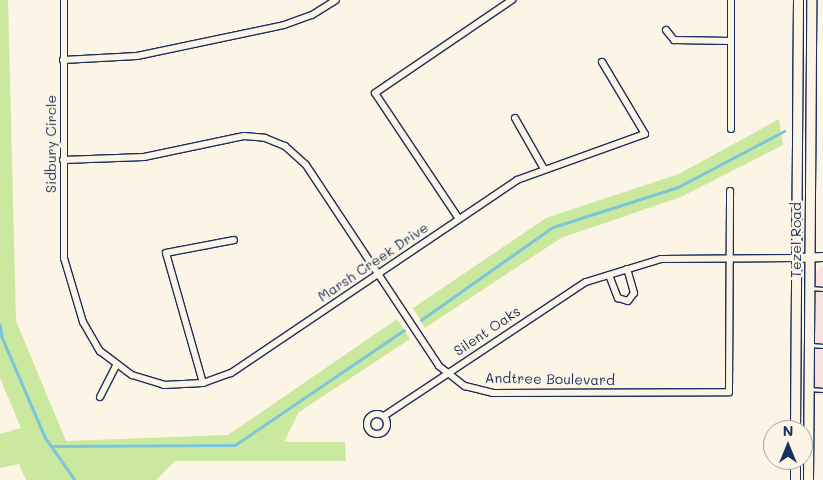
<!DOCTYPE html>
<style>
body{margin:0}
#map{position:relative;width:823px;height:480px;overflow:hidden;background:#fcf5e5;font-family:Mali,sans-serif}
div>[style]{position:absolute}
[style*='--x']{left:calc(var(--x)*1px);top:calc(var(--y)*1px);width:calc(var(--w)*1px);rotate:calc(var(--a)*1deg)}
.built>*{inset:0;background:#f7e2e0}
.green>*{inset:0;background:#cbe89f}
.stream>*{height:2.5px;margin:-1.25px;padding:0 1.25px;transform-origin:1.25px;border-radius:1.25px;background:#7bc5dc}
.roads{filter:drop-shadow(1px 0 #1b2f5e) drop-shadow(-1px 0 #1b2f5e) drop-shadow(0 1px #1b2f5e) drop-shadow(0 -1px #1b2f5e)}
.service>*{height:3px;margin:-1.5px;padding:0 1.5px;transform-origin:1.5px;border-radius:1.5px;background:#fcf5e5}
.minor>*{height:6px;margin:-3px;padding:0 3px;transform-origin:3px;border-radius:3px;background:#fcf5e5}
.minor>.ring{margin:-3px;padding:0;box-sizing:content-box;background:none;border:6px solid #fcf5e5;border-radius:50%}
.tertiary>*{height:8px;margin:-4px;padding:0 4px;transform-origin:4px;border-radius:4px;background:#fcf5e5}
.secondary>*{height:9px;margin:-4.5px;padding:0 4.5px;transform-origin:4.5px;border-radius:4.5px;background:#fcf5e5}
span{translate:-50% -50%;white-space:nowrap;text-align:center;line-height:1.15;-webkit-text-stroke:5px #fcf5e5;paint-order:stroke}
.street-label{font-size:14px;color:#1b2f5e}
.north{position:absolute;left:763px;top:420px;width:50px;height:50px;box-sizing:border-box;background:#fcf5e5;border:1px solid #a2a6af;border-radius:50%;rotate:0deg;font-size:14px;font-weight:700;line-height:20px;text-align:center;color:#1b2f5e}
.north::after{content:'';display:block;margin:auto;width:18px;height:22px;background:#1b2f5e;clip-path:polygon(50% 0,100% 100%,50% 72%,0 100%)}
</style>
<div id="map">
<div class="built">
<div style="clip-path:polygon(820px 267px,823px 267px,823px 395px,815px 395px,815px 274px)"></div>
</div>
<div class="green">
<div style="clip-path:polygon(0 0,8px 0,16px 321px,66px 441px,228px 435px,397px 319px,410px 339px,299px 412px,284px 442px,345px 442px,346px 461px,175px 461px,156px 480px,26px 480px,19px 464px,0 468px,0 434px,21px 428px,0 378px)"></div>
<div style="clip-path:polygon(779px 119px,783px 145px,681px 197px,561px 238px,425px 328px,413px 308px,546px 218px,679px 174px)"></div>
</div>
<div class="stream">
<div style="--x:421;--y:320;--w:161;--a:-35.2"></div>
<div style="--x:553;--y:227;--w:131;--a:-17.7"></div>
<div style="--x:678;--y:187;--w:120;--a:-27.8"></div>
<div style="--x:0;--y:324;--w:13;--a:81"></div>
<div style="--x:2;--y:337;--w:109;--a:66.7"></div>
<div style="--x:45;--y:437;--w:52;--a:55.1"></div>
<div style="--x:51;--y:446;--w:184;--a:-0.3"></div>
<div style="--x:235;--y:445;--w:204;--a:-34.2"></div>
</div>
<div class="roads">
<div class="service">
<div style="--x:811;--y:288;--w:12;--a:5"></div>
<div style="--x:811;--y:345;--w:12;--a:5"></div>
<div style="--x:809;--y:389;--w:14;--a:4"></div>
</div>
<div class="minor">
<div style="--x:64;--y:0;--w:258;--a:90"></div>
<div style="--x:64;--y:258;--w:67;--a:73.5"></div>
<div style="--x:83;--y:322;--w:34;--a:60"></div>
<div style="--x:100;--y:351;--w:40;--a:37"></div>
<div style="--x:132;--y:375;--w:34;--a:17"></div>
<div style="--x:164;--y:385;--w:39;--a:-3"></div>
<div style="--x:203;--y:383;--w:30;--a:-20"></div>
<div style="--x:231;--y:373;--w:345;--a:-34"></div>
<div style="--x:517;--y:180;--w:136;--a:-19.8"></div>
<div style="--x:645;--y:134;--w:84;--a:-120.8"></div>
<div style="--x:666;--y:30;--w:13;--a:51"></div>
<div style="--x:674;--y:40;--w:57;--a:1"></div>
<div style="--x:63;--y:60;--w:74;--a:-3.1"></div>
<div style="--x:137;--y:56;--w:150;--a:-11.9"></div>
<div style="--x:284;--y:25;--w:30;--a:-20"></div>
<div style="--x:312;--y:15;--w:28;--a:-32"></div>
<div style="--x:515;--y:118;--w:59;--a:60.4"></div>
<div style="--x:731;--y:129;--w:129;--a:-90"></div>
<div style="--x:63;--y:160;--w:81;--a:-2.1"></div>
<div style="--x:144;--y:157;--w:102;--a:-11.9"></div>
<div style="--x:244;--y:136;--w:21;--a:5"></div>
<div style="--x:265;--y:138;--w:22;--a:22"></div>
<div style="--x:285;--y:146;--w:28;--a:42"></div>
<div style="--x:306;--y:165;--w:241;--a:56.5"></div>
<div style="--x:439;--y:366;--w:33;--a:38"></div>
<div style="--x:465;--y:386;--w:29;--a:14"></div>
<div style="--x:493;--y:393;--w:236;--a:-0.2"></div>
<div style="--x:729;--y:392;--w:201;--a:-89.7"></div>
<div style="--x:459;--y:219;--w:151;--a:-123.7"></div>
<div style="--x:375;--y:93;--w:166;--a:-34.2"></div>
<div style="--x:609;--y:275;--w:25;--a:69"></div>
<div style="--x:618;--y:298;--w:10;--a:17"></div>
<div style="--x:628;--y:301;--w:10;--a:-53"></div>
<div style="--x:634;--y:293;--w:25;--a:-106"></div>
<div style="--x:203;--y:383;--w:135;--a:-105.9"></div>
<div style="--x:166;--y:253;--w:69;--a:-10.8"></div>
<div style="--x:100;--y:397;--w:35;--a:-63"></div>
<div class="ring" style="left:367px;top:414px;width:14px;height:14px"></div>
<div style="--x:384;--y:416;--w:242;--a:-33.6"></div>
<div style="--x:586;--y:282;--w:78;--a:-17"></div>
<div style="--x:661;--y:259;--w:136;--a:-0.4"></div>
</div>
<div class="tertiary">
<div style="--x:797;--y:258;--w:26;--a:-2"></div>
</div>
<div class="secondary">
<div style="--x:795;--y:430;--w:430;--a:-89.6"></div>
<div style="--x:795;--y:480;--w:20;--a:-90"></div>
<div style="--x:808;--y:480;--w:480;--a:-89.6"></div>
</div>
</div>
<div class="street-label">
<span style="left:51px;top:144px;rotate:-90deg">Sidbury Circle</span>
<span style="left:796px;top:240px;rotate:-90deg">Tezel Road</span>
<span style="left:373px;top:262px;rotate:-34deg">Marsh Creek Drive</span>
<span style="left:487px;top:331px;rotate:-34deg">Silent Oaks</span>
<span style="left:550px;top:379px;rotate:1deg">Andtree Boulevard</span>
</div>
<div class="north">N</div>
</div>
